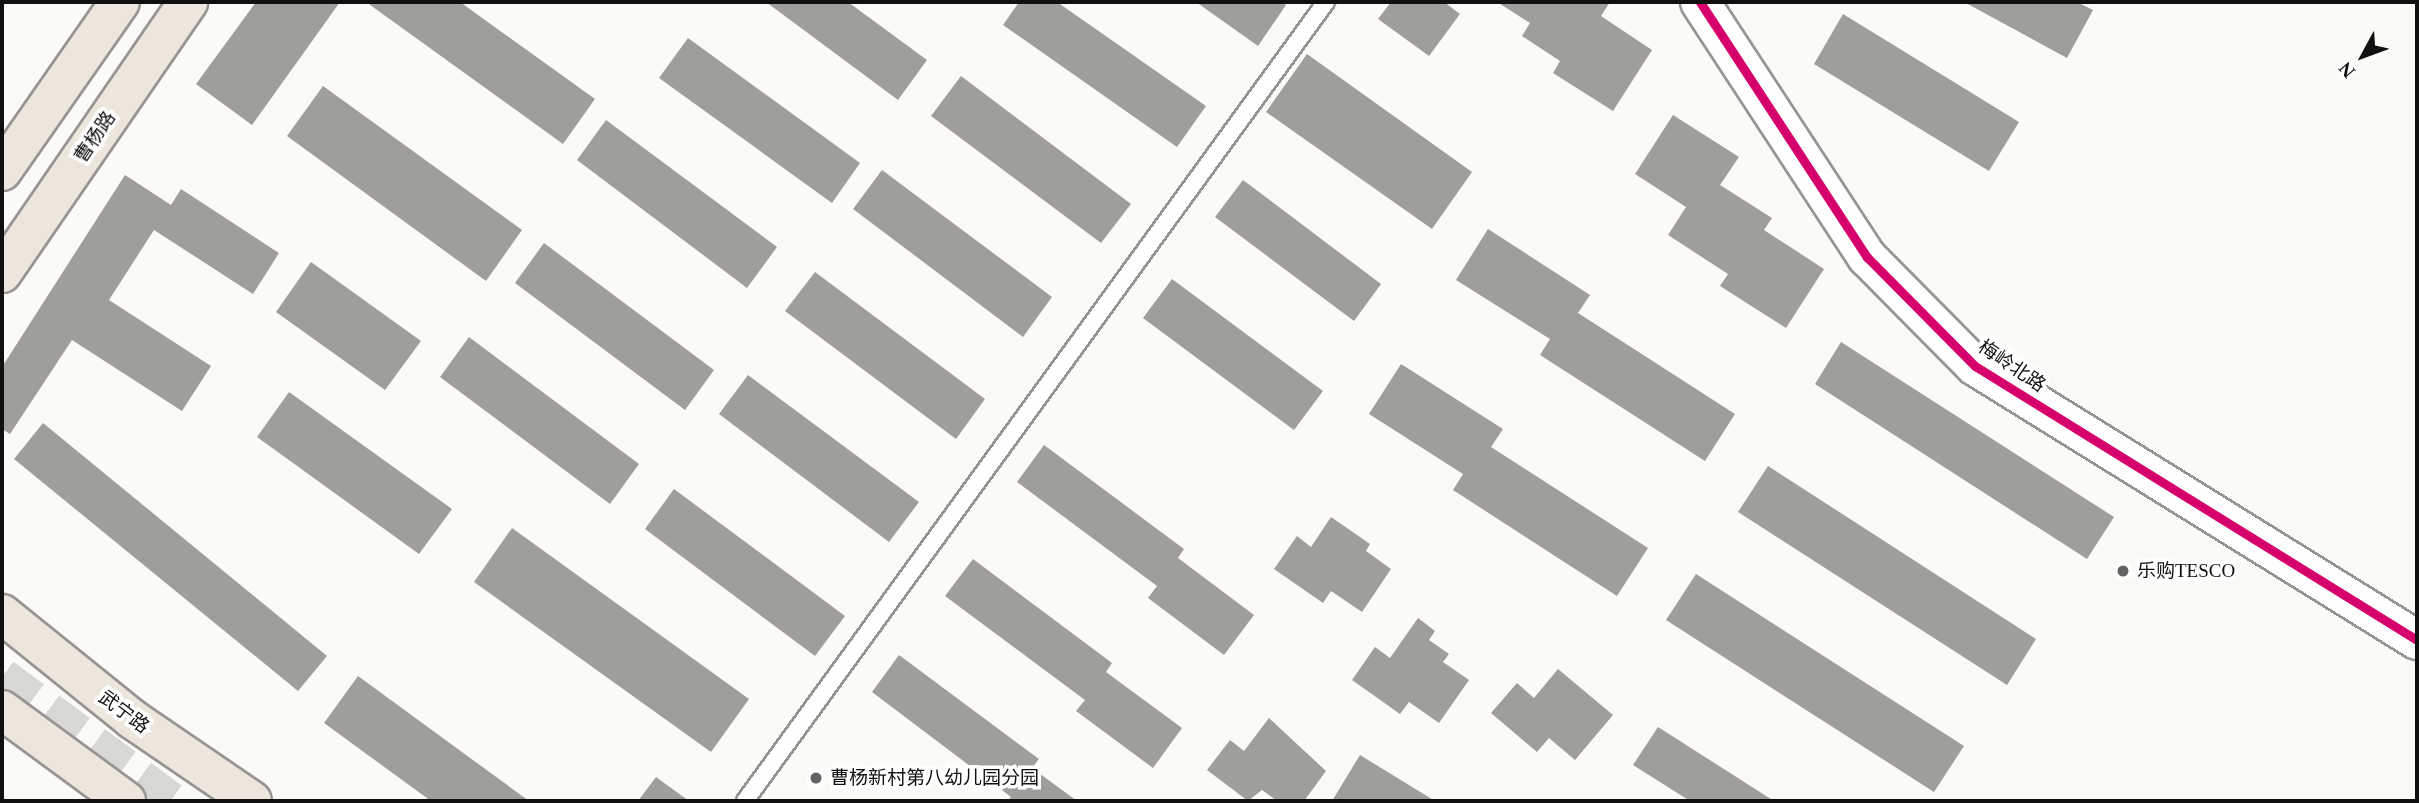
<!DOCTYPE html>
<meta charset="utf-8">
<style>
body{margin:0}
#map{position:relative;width:2419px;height:803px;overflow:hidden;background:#fcfaf6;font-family:"Times New Roman","Noto Sans SC",serif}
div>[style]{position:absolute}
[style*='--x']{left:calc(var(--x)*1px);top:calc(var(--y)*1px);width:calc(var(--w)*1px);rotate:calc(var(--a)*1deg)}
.building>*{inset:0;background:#a09e9b}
.trunk-tunnel>*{height:38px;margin-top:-19px;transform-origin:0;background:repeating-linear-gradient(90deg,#d9d7d4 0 38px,transparent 0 57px)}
.roads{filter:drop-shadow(2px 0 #969594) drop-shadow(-2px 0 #969594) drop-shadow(0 2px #969594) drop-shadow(0 -2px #969594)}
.service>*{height:16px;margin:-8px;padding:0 8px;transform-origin:8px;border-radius:8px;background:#fffefe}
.tertiary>*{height:38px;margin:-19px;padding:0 19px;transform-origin:19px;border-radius:19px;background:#fffefe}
.primary>*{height:38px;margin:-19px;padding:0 19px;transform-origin:19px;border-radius:19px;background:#ece6dc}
.cycleway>*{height:9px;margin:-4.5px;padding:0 4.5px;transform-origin:4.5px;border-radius:4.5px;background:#d6006c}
.dots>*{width:19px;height:19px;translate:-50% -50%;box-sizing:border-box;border:4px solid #fff;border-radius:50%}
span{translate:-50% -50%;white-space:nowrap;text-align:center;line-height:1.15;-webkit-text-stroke:7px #fff;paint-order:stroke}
.street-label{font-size:19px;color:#101010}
.poi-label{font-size:19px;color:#101010}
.left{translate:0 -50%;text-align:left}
.frame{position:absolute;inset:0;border:4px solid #101010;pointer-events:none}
.north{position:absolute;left:2328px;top:21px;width:70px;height:70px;-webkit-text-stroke:5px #fff;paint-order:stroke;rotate:229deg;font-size:19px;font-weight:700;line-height:28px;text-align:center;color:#101010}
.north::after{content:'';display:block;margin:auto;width:24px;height:32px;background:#101010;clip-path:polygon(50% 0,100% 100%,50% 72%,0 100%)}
</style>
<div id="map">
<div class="building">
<div style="clip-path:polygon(256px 2px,340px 2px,252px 125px,196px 84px)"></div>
<div style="clip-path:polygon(366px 2px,460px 2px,595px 99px,563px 144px)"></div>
<div style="clip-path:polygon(766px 2px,848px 2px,927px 60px,898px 100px)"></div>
<div style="clip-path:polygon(1019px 2px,1057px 2px,1206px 106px,1177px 147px,1003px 25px)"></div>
<div style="clip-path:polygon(1196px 2px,1281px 2px,1286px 5px,1258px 46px)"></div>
<div style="clip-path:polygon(1391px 2px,1444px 2px,1460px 14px,1429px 56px,1378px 19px)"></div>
<div style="clip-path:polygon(1497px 2px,1610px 2px,1601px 16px,1652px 50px,1613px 111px,1553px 73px,1560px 61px,1522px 36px,1530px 23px)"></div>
<div style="clip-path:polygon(1964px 2px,2077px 2px,2093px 10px,2067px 58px)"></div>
<div style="clip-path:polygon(1843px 14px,2019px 122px,1989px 171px,1814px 64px)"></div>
<div style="clip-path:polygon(688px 38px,860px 163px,832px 203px,659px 78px)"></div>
<div style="clip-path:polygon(1307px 54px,1472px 172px,1432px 229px,1266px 112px)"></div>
<div style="clip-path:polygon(961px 76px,1131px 204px,1101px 243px,931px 116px)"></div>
<div style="clip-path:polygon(323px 86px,522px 230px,486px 281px,287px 136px)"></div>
<div style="clip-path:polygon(1673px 115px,1739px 157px,1720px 185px,1772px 218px,1764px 230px,1824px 269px,1786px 328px,1720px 286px,1728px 274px,1668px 235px,1686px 207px,1635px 174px)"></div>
<div style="clip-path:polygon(606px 120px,777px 247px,747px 288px,577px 160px)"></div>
<div style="clip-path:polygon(882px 170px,1052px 297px,1023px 337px,853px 209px)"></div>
<div style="clip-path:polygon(125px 175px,171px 205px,181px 189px,279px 253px,253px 294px,154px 230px,109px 300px,211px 366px,182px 411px,72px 340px,10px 434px,2px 429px,2px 367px)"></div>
<div style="clip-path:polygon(1243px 180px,1381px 284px,1354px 321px,1215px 217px)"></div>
<div style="clip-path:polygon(1488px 229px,1590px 295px,1578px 313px,1735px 414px,1705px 461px,1540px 355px,1550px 339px,1456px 280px)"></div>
<div style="clip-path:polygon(544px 243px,714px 370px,685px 410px,515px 283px)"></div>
<div style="clip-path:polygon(311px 262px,421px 341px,385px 390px,276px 312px)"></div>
<div style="clip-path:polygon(815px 272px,985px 399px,956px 439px,785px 311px)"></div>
<div style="clip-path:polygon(1172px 279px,1323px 391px,1294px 430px,1143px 318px)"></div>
<div style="clip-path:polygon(469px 337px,639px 464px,610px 504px,440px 377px)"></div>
<div style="clip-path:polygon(1841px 342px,2114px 517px,2087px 559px,1815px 384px)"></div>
<div style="clip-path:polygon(1401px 364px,1503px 429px,1491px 447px,1648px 548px,1617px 596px,1453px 490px,1463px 474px,1369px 414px)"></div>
<div style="clip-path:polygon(748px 375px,919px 502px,889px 542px,719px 414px)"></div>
<div style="clip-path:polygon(289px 392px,452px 509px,419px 554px,257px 437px)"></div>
<div style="clip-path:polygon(43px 423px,327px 656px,298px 691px,14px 459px)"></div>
<div style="clip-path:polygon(1044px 445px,1184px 549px,1178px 558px,1254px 615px,1224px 655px,1148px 598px,1157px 586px,1017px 482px)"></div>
<div style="clip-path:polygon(1768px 466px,2036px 639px,2007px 685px,1738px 512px)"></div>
<div style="clip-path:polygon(674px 489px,845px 616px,815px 656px,645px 529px)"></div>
<div style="clip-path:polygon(1331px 517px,1370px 544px,1366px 551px,1391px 569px,1362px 612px,1331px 591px,1323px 603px,1274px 569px,1297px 536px,1311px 547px)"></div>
<div style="clip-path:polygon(512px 528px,749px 699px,711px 752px,474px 582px)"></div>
<div style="clip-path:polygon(973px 559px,1112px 663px,1106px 672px,1182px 728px,1153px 768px,1076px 711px,1085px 700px,945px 596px)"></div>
<div style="clip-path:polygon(1696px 574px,1964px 746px,1934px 792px,1666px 620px)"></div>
<div style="clip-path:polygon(1418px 618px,1435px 631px,1429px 640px,1449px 654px,1443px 662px,1469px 680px,1439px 723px,1409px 702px,1400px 714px,1352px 680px,1375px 647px,1390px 658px)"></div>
<div style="clip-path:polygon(899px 655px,1039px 759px,1032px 768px,1077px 801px,1008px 801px,1011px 797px,872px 692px)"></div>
<div style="clip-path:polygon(1558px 669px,1613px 715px,1575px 760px,1549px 738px,1537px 752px,1491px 713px,1517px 683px,1534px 698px)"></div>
<div style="clip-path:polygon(358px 676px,529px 801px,431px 801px,324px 723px)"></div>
<div style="clip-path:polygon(1269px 718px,1326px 771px,1304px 801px,1277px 801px,1262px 790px,1248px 801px,1207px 770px,1230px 740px,1244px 751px)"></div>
<div style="clip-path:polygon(1658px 727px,1774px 801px,1690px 801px,1633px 765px)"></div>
<div style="clip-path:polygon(1360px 755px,1435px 801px,1332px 801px)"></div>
<div style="clip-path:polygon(656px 777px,689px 801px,638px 801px)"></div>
</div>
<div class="trunk-tunnel">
<div style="--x:2;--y:677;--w:210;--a:36.3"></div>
</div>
<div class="roads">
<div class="service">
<div style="--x:745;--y:801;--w:988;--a:-53.98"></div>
</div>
<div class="tertiary">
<div style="--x:1700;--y:2;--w:305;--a:56.8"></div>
<div style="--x:1867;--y:257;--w:153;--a:45.3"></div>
<div style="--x:1975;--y:366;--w:520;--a:31.8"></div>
</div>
<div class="primary">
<div style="--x:2;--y:171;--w:206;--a:-55.1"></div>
<div style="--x:2;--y:273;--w:329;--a:-55.5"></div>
<div style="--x:2;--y:614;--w:167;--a:38.9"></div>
<div style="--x:132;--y:719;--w:145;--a:34.3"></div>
<div style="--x:2;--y:710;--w:154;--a:36.3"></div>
</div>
</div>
<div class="cycleway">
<div style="--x:1700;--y:2;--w:305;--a:56.8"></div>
<div style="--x:1867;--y:257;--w:153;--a:45.3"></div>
<div style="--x:1975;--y:366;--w:520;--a:31.8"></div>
</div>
<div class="dots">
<div style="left:2123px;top:571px;background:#636260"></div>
<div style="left:816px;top:778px;background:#636260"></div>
</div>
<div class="street-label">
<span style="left:95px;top:137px;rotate:-56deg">曹杨路</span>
<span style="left:2012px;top:366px;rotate:34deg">梅岭北路</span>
<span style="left:124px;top:712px;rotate:37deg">武宁路</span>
</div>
<div class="poi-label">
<span class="left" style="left:2137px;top:571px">乐购TESCO</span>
<span class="left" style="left:830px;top:778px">曹杨新村第八幼儿园分园</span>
</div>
<div class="frame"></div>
<div class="north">N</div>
</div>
